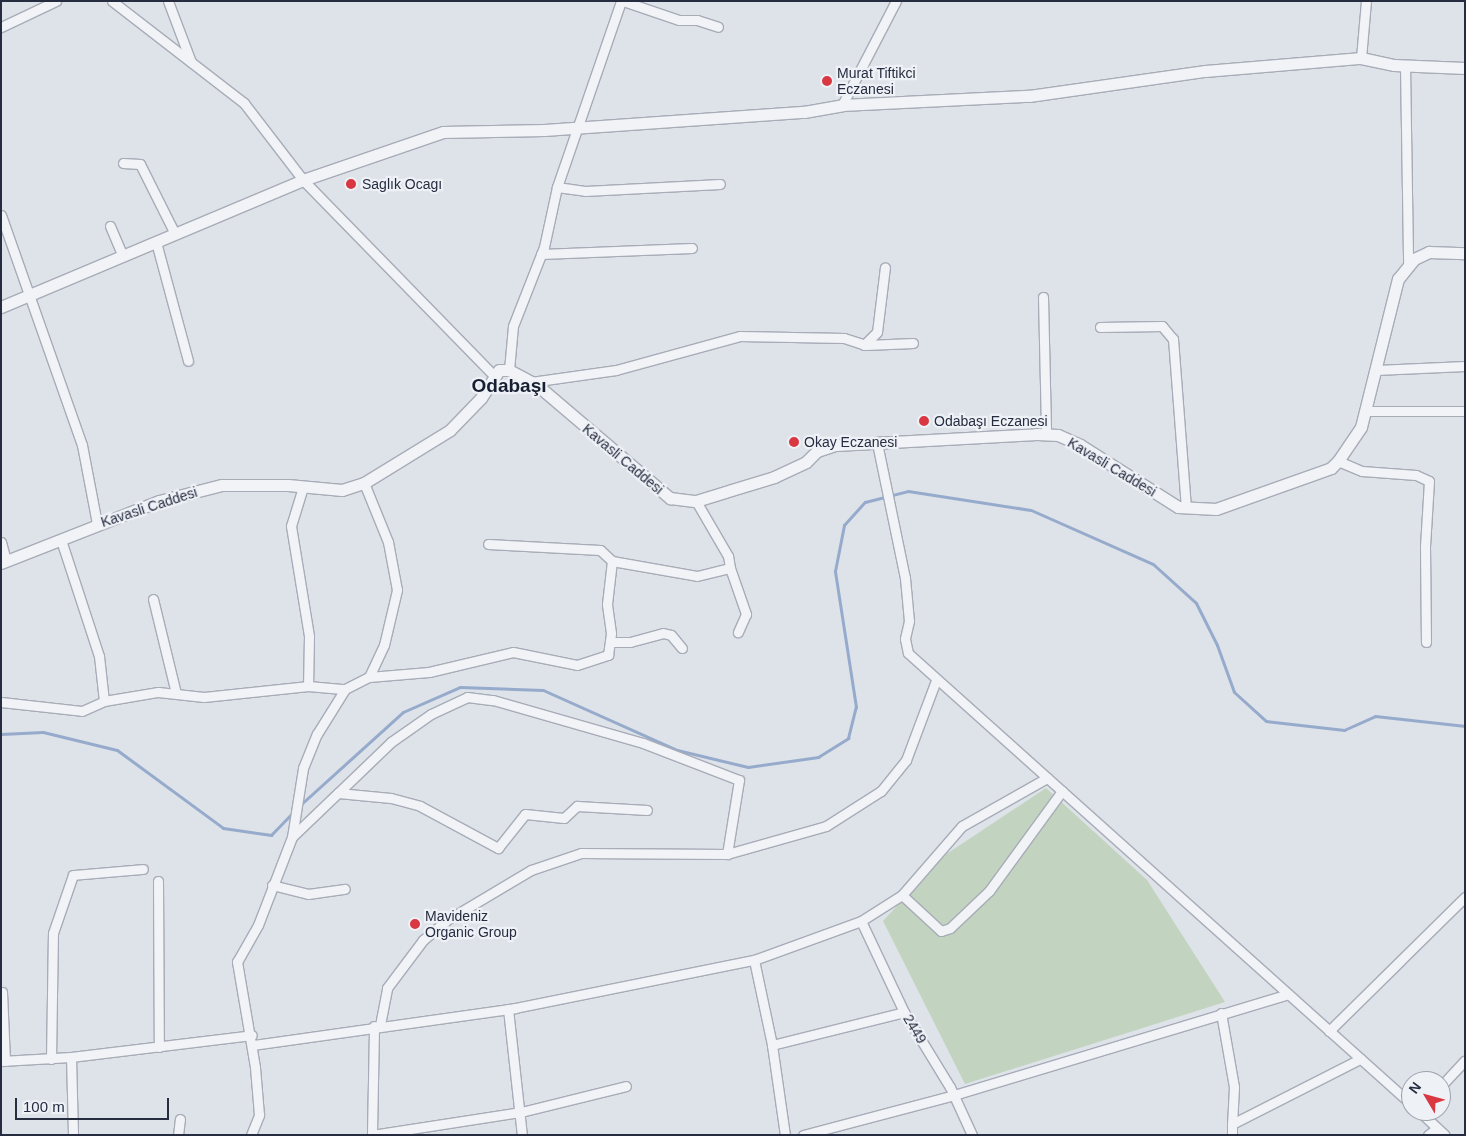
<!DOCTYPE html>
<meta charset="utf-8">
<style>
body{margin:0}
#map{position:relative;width:1466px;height:1136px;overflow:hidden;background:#dee2e9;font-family:Arial,sans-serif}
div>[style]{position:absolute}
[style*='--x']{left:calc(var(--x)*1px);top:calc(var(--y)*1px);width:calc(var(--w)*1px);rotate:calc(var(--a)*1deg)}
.green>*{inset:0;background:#c2d4bf}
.stream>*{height:3px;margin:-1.5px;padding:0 1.5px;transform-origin:1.5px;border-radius:1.5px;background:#96abcc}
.roads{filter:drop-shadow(1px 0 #a7acb7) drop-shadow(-1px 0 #a7acb7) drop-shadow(0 1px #a7acb7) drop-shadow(0 -1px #a7acb7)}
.minor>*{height:9px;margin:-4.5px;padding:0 4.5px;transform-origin:4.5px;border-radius:4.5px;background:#f1f3f7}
.tertiary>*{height:11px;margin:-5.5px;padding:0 5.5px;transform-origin:5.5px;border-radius:5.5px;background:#f1f3f7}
.dots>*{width:14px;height:14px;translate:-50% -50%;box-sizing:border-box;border:2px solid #eef1f6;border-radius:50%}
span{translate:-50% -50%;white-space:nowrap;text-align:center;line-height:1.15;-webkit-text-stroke:4.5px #eef1f6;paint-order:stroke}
.poi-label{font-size:14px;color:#262d41}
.left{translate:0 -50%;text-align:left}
.street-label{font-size:14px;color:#262d41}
.district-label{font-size:19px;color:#181f32;font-weight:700}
.frame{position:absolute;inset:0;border:2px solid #262d41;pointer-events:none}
.north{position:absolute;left:1401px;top:1071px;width:50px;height:50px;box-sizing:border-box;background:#eef1f6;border:1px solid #9ea3ae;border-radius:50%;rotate:307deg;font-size:14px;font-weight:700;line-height:20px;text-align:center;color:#262d41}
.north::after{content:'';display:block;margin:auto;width:18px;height:22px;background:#d93842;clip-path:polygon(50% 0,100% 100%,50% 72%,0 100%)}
.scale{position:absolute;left:15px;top:1098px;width:154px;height:22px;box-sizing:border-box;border:2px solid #262d41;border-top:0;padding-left:6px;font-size:15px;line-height:18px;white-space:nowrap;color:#262d41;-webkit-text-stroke:4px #eef1f6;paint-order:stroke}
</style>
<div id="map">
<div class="green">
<div style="clip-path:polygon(1046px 788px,1147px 880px,1225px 1002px,965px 1084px,883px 921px,942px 857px)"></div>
</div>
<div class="stream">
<div style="--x:1;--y:734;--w:42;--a:-2.7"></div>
<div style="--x:43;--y:732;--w:76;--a:13.7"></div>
<div style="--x:117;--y:750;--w:132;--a:36.3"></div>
<div style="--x:223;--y:828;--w:49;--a:8.3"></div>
<div style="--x:271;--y:835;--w:32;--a:-46"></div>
<div style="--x:299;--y:806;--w:140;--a:-42.1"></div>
<div style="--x:403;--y:712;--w:62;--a:-23.7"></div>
<div style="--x:460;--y:687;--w:83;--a:2.1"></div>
<div style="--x:543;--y:690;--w:147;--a:24.1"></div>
<div style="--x:677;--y:750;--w:73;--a:13.5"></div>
<div style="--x:748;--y:767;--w:71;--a:-8.1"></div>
<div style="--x:818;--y:757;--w:36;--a:-32"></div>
<div style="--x:848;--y:738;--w:32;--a:-76"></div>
<div style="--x:856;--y:707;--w:138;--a:-98.8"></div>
<div style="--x:835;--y:571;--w:47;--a:-78.9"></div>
<div style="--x:844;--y:525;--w:31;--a:-48"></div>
<div style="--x:865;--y:502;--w:44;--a:-14.3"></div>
<div style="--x:908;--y:491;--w:124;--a:8.8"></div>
<div style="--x:1031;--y:510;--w:133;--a:23.9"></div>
<div style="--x:1153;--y:564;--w:58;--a:42.2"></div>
<div style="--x:1196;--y:603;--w:47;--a:63.4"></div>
<div style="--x:1217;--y:645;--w:50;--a:70.1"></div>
<div style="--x:1234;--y:692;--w:43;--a:42.2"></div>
<div style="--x:1266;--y:721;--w:79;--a:6.6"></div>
<div style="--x:1344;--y:730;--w:34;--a:-24"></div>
<div style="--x:1375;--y:716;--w:91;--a:6.3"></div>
</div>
<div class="roads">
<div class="minor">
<div style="--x:112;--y:1;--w:167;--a:37.7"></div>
<div style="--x:244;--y:103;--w:97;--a:52.5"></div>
<div style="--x:303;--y:180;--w:272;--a:45.7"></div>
<div style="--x:168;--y:1;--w:65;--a:69.3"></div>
<div style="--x:623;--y:1;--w:59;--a:18.7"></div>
<div style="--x:679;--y:20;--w:18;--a:0"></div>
<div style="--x:697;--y:20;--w:22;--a:18"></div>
<div style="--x:1;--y:27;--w:61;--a:-25.3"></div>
<div style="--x:1361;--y:58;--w:57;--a:-85"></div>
<div style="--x:1405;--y:65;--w:200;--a:89.1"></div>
<div style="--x:842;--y:105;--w:117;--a:-62.6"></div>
<div style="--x:123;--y:163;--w:17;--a:3"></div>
<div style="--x:140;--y:164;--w:78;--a:63.4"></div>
<div style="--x:557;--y:187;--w:28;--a:8"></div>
<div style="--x:585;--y:191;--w:135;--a:-3"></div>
<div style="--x:1;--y:215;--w:244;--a:70.6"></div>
<div style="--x:82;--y:445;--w:80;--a:79.2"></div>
<div style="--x:110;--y:226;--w:33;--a:67"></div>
<div style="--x:156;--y:242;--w:123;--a:74.9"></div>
<div style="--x:541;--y:254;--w:151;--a:-2.3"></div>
<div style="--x:1043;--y:297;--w:137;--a:88.7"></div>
<div style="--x:1100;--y:327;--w:62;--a:-0.9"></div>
<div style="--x:1162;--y:326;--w:17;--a:50"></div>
<div style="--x:1173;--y:339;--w:169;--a:85.6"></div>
<div style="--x:864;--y:345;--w:18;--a:-45"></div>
<div style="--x:877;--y:332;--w:65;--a:-83"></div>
<div style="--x:509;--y:370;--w:44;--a:-84.8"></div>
<div style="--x:513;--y:326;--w:85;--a:-68.6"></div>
<div style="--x:544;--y:247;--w:61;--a:-77.8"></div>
<div style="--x:557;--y:187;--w:197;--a:-71"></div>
<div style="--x:1376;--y:370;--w:89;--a:-2.6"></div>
<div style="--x:531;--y:382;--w:86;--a:-8"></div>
<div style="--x:616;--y:370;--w:129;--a:-15.3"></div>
<div style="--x:740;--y:336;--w:104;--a:1.1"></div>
<div style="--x:844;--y:338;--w:23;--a:18"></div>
<div style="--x:866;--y:345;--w:47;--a:-2.4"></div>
<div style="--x:1365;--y:411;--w:100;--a:0"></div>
<div style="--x:877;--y:443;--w:138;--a:78.3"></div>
<div style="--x:905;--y:578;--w:43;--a:84.7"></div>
<div style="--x:909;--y:621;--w:18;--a:103"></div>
<div style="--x:905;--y:639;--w:14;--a:78"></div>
<div style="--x:908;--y:653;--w:676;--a:41.88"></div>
<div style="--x:1338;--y:461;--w:26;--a:23"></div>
<div style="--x:1362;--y:471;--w:54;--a:4.2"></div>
<div style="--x:1416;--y:475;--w:14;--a:25"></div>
<div style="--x:1429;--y:481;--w:66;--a:93.5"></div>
<div style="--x:1425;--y:547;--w:95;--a:89.4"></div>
<div style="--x:303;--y:487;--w:41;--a:107.1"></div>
<div style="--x:291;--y:526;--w:111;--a:80.7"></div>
<div style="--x:309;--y:636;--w:50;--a:91.1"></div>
<div style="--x:61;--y:540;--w:122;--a:71.9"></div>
<div style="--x:99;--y:656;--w:45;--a:83.7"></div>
<div style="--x:1;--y:542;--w:20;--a:75"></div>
<div style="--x:612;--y:561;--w:86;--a:10"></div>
<div style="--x:697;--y:576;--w:34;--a:-14"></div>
<div style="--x:730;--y:568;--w:12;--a:-99"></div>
<div style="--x:728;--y:556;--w:64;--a:-120.2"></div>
<div style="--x:730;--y:568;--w:49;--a:70.8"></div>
<div style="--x:746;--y:614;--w:20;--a:114"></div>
<div style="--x:153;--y:599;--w:97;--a:76.3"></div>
<div style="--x:610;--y:642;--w:20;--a:0"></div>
<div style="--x:630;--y:642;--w:34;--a:-15"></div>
<div style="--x:663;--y:633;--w:8;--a:14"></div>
<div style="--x:671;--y:635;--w:17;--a:50"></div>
<div style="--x:369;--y:677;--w:60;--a:-4.8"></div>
<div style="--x:429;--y:672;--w:86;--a:-13.4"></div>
<div style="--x:513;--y:652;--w:65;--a:11.5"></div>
<div style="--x:577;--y:665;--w:33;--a:-18"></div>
<div style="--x:608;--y:655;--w:22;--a:-82"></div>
<div style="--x:611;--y:633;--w:29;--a:-98"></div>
<div style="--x:607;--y:604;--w:43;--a:-83.4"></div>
<div style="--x:612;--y:561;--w:16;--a:-137"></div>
<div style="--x:600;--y:550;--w:112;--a:-176.9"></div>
<div style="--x:1;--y:702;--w:81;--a:6.3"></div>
<div style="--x:82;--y:711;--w:24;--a:-24"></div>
<div style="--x:104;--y:701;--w:55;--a:-9.5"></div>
<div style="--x:158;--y:692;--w:46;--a:6.2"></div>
<div style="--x:204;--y:697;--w:105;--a:-6"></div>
<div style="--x:308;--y:686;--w:37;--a:5"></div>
<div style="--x:338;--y:793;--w:74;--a:-43.9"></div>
<div style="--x:391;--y:742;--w:49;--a:-35"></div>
<div style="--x:431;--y:714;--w:40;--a:-25"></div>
<div style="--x:467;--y:697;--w:26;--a:7"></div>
<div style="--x:493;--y:700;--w:156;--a:16"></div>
<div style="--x:643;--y:743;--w:103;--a:21.1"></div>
<div style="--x:739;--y:780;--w:75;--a:99.2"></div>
<div style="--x:294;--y:835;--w:61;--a:-43.7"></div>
<div style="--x:338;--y:793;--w:53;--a:5.4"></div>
<div style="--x:391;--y:798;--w:30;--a:15"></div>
<div style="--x:420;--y:806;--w:89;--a:28.3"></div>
<div style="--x:498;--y:848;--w:43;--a:-51.5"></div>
<div style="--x:525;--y:814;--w:39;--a:6"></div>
<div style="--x:564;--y:818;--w:18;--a:-43"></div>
<div style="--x:577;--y:806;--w:70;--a:3.3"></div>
<div style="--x:158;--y:881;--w:166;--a:89.7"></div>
<div style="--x:272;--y:885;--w:37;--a:14"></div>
<div style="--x:308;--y:894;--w:37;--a:-8"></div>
<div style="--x:902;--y:895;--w:53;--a:42.7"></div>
<div style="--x:941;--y:931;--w:9;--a:-18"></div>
<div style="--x:950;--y:928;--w:54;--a:-43.5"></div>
<div style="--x:989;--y:891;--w:124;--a:-53.9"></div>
<div style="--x:861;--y:921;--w:101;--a:64.7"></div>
<div style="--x:904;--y:1012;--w:88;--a:58.5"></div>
<div style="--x:950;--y:1087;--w:53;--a:65.4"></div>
<div style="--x:754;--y:960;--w:87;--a:78"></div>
<div style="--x:772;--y:1045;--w:91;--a:81.8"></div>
<div style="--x:2;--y:992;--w:69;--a:87.5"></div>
<div style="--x:508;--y:1009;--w:127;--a:83.7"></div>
<div style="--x:1221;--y:1013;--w:75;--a:80"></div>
<div style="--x:1234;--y:1087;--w:37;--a:93"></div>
<div style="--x:380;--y:1025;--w:38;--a:-79"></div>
<div style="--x:387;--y:988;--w:60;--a:-53.1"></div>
<div style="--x:423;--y:940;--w:31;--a:-40"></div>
<div style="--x:447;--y:920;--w:98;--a:-30.8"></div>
<div style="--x:531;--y:870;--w:53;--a:-18.8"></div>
<div style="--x:581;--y:853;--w:146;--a:0.4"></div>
<div style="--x:727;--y:854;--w:103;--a:-15.8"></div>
<div style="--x:826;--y:826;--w:65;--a:-32.5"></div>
<div style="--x:881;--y:791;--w:40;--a:-51"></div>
<div style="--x:906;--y:760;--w:85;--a:-69.4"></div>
<div style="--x:1329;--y:1031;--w:191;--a:-44.6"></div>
<div style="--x:253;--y:1045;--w:265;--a:-8"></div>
<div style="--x:515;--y:1008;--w:244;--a:-11.4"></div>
<div style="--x:754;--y:960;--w:114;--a:-20"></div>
<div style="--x:861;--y:921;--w:49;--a:-32.4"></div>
<div style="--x:902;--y:895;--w:91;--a:-49"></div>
<div style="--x:962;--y:826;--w:98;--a:-29.5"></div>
<div style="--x:772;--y:1045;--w:136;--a:-14"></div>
<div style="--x:71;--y:1057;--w:78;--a:88.5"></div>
<div style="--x:51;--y:1059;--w:126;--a:-89.1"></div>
<div style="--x:53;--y:933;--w:61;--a:-71"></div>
<div style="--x:73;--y:875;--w:70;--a:-4.9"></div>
<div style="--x:1;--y:1061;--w:70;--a:-3.3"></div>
<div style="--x:71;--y:1057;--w:182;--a:-6.9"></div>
<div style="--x:1441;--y:1086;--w:35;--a:-47"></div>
<div style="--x:1419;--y:1111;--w:35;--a:43"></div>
<div style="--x:372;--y:1133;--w:107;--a:-88.9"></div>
<div style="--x:178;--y:1135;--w:16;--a:-83"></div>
<div style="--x:251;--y:1135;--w:22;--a:-68"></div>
<div style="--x:259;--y:1115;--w:48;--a:-94.8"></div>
<div style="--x:255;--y:1067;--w:107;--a:-99.7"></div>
<div style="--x:237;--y:962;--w:43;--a:-60.4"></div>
<div style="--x:258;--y:925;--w:94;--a:-68.9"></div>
<div style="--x:292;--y:837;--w:70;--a:-80.9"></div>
<div style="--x:303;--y:768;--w:37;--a:-68"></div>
<div style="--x:317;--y:734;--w:53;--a:-58.1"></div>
<div style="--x:345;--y:689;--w:27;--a:-27"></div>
<div style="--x:369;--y:677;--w:35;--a:-65"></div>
<div style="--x:384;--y:645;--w:57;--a:-76.7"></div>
<div style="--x:397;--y:590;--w:49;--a:-100.6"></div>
<div style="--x:388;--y:542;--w:64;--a:-112.1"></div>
<div style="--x:372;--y:1135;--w:151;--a:-8.8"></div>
<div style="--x:521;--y:1112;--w:108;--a:-13.9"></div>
<div style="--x:803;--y:1135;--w:156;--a:-14.8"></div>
<div style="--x:954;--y:1095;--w:349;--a:-16.8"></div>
<div style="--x:1232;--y:1135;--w:11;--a:-90"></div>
<div style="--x:1232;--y:1124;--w:144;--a:-26.9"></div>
<div style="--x:1428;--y:1135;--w:11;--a:-38"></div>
<div style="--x:1437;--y:1128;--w:5;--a:68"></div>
</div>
<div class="tertiary">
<div style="--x:1;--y:307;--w:328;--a:-22.8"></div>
<div style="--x:303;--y:180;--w:148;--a:-18.9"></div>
<div style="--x:443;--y:132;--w:101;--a:-1.1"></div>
<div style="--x:544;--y:130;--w:261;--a:-4"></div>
<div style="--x:804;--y:112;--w:39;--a:-10"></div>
<div style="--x:842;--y:105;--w:187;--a:-2.8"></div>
<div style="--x:1029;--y:96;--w:178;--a:-8.1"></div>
<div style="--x:1205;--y:71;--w:157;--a:-4.8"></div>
<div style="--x:1361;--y:58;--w:34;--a:12"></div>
<div style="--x:1394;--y:65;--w:71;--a:2.4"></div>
<div style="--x:1;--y:563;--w:170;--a:-21.4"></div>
<div style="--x:159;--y:501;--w:65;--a:-14.3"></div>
<div style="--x:222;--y:485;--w:66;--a:0"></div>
<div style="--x:288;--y:485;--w:54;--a:5.3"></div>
<div style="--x:342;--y:490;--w:23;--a:-18"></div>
<div style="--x:364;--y:483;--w:101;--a:-31.6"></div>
<div style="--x:450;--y:430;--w:45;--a:-45.9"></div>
<div style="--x:481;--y:398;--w:33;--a:-57"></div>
<div style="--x:499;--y:370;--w:10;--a:0"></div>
<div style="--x:509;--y:370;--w:32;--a:28"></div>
<div style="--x:537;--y:385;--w:175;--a:40.4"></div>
<div style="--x:670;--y:498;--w:26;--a:7"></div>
<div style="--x:696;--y:501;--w:82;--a:-17.1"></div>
<div style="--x:774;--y:477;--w:35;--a:-25"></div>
<div style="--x:806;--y:462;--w:16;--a:-45"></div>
<div style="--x:817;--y:451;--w:20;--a:-18"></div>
<div style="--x:836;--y:445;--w:201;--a:-3.1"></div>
<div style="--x:1037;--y:434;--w:21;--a:3"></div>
<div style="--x:1058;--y:435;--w:24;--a:24"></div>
<div style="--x:1080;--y:445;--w:116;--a:32.3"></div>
<div style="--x:1178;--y:507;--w:38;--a:3"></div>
<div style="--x:1216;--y:509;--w:122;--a:-19.6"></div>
<div style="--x:1331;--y:468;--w:10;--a:-45"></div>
<div style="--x:1338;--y:461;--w:41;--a:-55.9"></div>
<div style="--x:1361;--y:427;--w:153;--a:-76"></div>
<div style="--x:1398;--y:279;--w:26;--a:-51"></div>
<div style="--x:1414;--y:259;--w:17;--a:-25"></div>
<div style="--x:1429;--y:252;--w:36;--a:2"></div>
</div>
</div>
<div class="dots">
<div style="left:827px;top:81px;background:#d93842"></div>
<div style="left:351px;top:184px;background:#d93842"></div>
<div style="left:924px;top:421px;background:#d93842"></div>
<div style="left:794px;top:442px;background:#d93842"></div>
<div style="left:415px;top:924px;background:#d93842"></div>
</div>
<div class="poi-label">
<span class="left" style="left:837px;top:81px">Murat Tiftikci<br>Eczanesi</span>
<span class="left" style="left:362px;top:184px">Saglık Ocagı</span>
<span class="left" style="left:934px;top:421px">Odabaşı Eczanesi</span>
<span class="left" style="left:804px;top:442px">Okay Eczanesi</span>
<span class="left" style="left:425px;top:924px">Mavideniz<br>Organic Group</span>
</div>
<div class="street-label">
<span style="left:623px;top:459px;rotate:40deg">Kavasli Caddesi</span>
<span style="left:1112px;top:467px;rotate:31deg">Kavasli Caddesi</span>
<span style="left:149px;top:507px;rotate:-18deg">Kavasli Caddesi</span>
<span style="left:915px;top:1029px;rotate:59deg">2449</span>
</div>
<div class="district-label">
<span style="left:509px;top:386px">Odabaşı</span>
</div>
<div class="frame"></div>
<div class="north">N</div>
<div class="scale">100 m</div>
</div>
